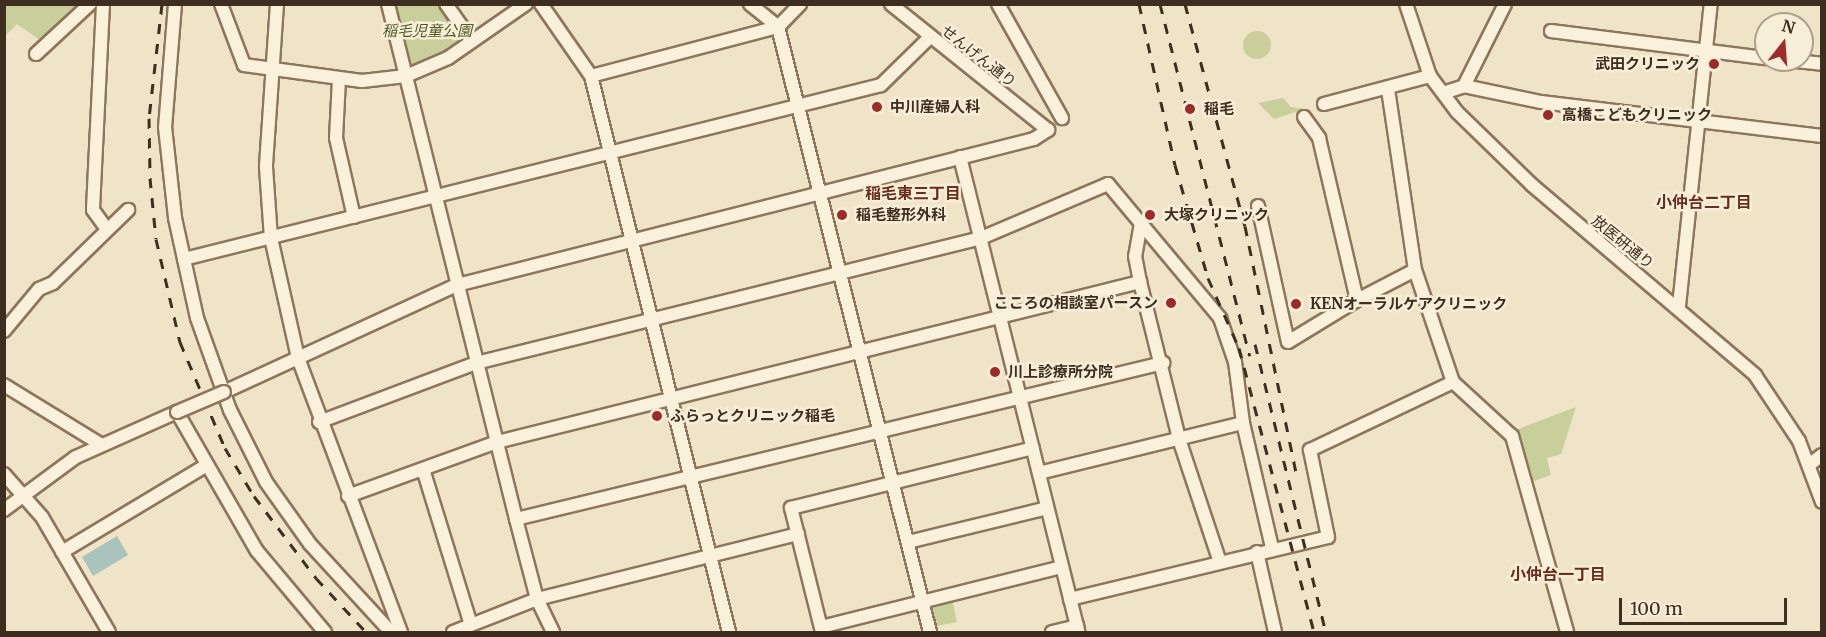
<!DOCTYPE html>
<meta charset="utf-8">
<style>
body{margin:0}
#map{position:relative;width:1826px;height:637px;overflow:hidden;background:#f0e4c8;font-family:Merriweather,"Noto Sans JP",serif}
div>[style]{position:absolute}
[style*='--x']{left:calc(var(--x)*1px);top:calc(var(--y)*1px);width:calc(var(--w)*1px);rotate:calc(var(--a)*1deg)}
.green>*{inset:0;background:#c9cf9b}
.round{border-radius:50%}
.water>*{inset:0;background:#a9c4bc}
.roads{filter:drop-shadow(2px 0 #8d765c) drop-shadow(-2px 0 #8d765c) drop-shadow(0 2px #8d765c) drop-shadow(0 -2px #8d765c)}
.minor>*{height:12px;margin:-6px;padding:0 6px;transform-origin:6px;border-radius:6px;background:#faf1dc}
.rail>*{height:3px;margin-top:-1.5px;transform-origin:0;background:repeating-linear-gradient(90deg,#3d2e20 0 10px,transparent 0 20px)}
.bridges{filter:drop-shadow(2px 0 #8d765c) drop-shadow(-2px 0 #8d765c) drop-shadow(0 2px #8d765c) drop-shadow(0 -2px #8d765c)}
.minor-bridge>*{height:12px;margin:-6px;padding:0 6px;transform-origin:6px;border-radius:6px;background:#faf1dc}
.dots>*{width:16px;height:16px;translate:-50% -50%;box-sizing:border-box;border:3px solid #f7eed8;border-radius:50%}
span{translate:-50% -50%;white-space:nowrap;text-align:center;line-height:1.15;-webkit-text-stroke:5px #f7eed8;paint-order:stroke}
.park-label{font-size:15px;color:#4d5a26;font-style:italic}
.street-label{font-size:15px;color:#3d2e20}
.poi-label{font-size:15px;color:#3d2e20;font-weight:700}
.right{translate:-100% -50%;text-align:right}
.left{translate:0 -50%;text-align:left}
.neighbourhood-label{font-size:16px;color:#6b2e1e;font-weight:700}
.frame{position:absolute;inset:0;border:6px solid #3d2e20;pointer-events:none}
.north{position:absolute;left:1754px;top:12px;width:60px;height:60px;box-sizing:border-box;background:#f7eed8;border:2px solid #ada18e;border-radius:50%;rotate:17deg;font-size:16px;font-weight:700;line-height:24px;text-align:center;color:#3d2e20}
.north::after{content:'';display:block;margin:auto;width:21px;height:27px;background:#9e2a2b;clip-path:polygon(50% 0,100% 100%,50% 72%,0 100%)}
.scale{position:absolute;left:1619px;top:598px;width:168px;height:27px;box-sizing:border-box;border:3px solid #3d2e20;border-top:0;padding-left:8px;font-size:18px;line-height:21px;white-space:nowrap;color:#3d2e20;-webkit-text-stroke:4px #f7eed8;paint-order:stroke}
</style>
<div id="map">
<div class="green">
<div style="clip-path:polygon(4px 5px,84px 5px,44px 43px,17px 24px,5px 36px)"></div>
<div style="clip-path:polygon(392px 5px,442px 5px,465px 36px,464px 42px,408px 67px)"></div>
<div class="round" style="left:1243px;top:31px;width:28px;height:28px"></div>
<div style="clip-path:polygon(1283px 98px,1291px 107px,1305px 109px,1274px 119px,1258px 103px)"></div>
<div style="clip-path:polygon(1576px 407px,1561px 454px,1547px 458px,1551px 475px,1529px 483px,1513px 431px)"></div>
<div style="clip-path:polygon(952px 599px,957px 622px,937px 626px,932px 611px,937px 602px)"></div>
</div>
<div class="water">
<div style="clip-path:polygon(117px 536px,128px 555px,93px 576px,82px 557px)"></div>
</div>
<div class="roads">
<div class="minor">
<div style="--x:103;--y:4;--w:206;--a:92.8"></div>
<div style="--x:93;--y:210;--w:24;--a:54"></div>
<div style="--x:175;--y:4;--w:123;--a:94.6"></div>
<div style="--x:165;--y:127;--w:92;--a:83.7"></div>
<div style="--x:175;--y:218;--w:102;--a:77.6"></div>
<div style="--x:197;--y:318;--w:98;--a:70.3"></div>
<div style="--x:230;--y:410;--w:80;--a:63.4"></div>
<div style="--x:266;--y:482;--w:76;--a:54.6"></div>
<div style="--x:310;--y:544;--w:120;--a:47.4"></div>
<div style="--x:221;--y:4;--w:65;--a:69.3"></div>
<div style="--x:244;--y:65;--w:119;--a:7.7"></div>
<div style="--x:362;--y:81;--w:44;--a:-6.5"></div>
<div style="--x:406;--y:76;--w:46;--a:-23.2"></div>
<div style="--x:448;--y:58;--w:95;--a:-34.7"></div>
<div style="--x:277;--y:4;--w:163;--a:93.9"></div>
<div style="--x:266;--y:167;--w:71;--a:86"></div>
<div style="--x:271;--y:238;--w:123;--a:77.3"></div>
<div style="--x:298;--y:358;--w:293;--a:69.4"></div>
<div style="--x:388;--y:4;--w:531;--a:76.04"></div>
<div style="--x:516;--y:519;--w:83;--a:75.3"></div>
<div style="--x:537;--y:599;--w:37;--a:64"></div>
<div style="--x:446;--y:4;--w:45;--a:54.9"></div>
<div style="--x:541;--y:4;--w:88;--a:55.2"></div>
<div style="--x:591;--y:76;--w:573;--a:76.06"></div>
<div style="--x:750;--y:4;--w:36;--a:39"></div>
<div style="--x:778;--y:27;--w:624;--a:75.9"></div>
<div style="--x:998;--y:4;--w:131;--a:60.7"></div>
<div style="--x:1406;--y:4;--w:76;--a:71.6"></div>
<div style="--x:1430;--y:76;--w:45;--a:53.1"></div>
<div style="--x:1457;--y:112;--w:105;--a:44.2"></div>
<div style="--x:1532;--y:185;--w:293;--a:40.4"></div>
<div style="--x:1755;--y:375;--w:79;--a:56.3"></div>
<div style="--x:1799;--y:441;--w:65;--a:69.3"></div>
<div style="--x:1551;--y:31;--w:217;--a:7.2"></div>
<div style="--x:36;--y:54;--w:74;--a:-42.8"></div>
<div style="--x:1786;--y:60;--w:36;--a:6"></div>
<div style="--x:591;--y:76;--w:193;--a:-14.7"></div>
<div style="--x:778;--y:27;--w:32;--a:-46"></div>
<div style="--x:339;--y:79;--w:59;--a:92.9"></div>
<div style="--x:336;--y:138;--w:81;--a:77.2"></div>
<div style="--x:1464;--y:86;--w:92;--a:-63.4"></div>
<div style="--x:1443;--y:93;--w:22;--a:-18"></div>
<div style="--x:1464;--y:86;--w:79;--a:11.7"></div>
<div style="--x:1541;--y:102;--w:283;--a:6.9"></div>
<div style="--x:1324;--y:104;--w:110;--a:-14.8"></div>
<div style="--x:1304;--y:117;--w:26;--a:54"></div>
<div style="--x:1319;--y:138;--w:166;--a:76.8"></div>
<div style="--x:1357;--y:300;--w:65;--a:-27.3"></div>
<div style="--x:960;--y:157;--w:489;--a:76"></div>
<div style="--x:1258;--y:206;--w:139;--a:77.6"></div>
<div style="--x:1288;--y:342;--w:81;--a:-31.3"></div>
<div style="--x:1141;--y:223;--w:34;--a:100"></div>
<div style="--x:1135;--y:256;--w:26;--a:79"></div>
<div style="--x:1140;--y:282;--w:162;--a:76"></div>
<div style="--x:1179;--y:439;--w:130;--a:71.6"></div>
<div style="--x:184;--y:259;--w:718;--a:-14.02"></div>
<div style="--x:881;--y:85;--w:69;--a:-44.4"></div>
<div style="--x:1679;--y:306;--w:304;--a:-84"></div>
<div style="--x:4;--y:331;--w:55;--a:-50.2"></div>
<div style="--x:39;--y:289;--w:15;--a:-23"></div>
<div style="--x:53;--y:283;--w:105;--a:-44.2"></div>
<div style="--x:1453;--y:382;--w:80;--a:42.5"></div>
<div style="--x:1512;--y:436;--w:204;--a:74.3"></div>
<div style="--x:4;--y:385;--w:113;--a:31.6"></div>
<div style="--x:224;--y:392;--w:256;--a:-24.7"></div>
<div style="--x:457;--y:285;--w:595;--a:-14.2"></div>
<div style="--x:1034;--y:139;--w:17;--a:-33"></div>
<div style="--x:1048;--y:130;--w:201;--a:-141.3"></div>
<div style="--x:319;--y:422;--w:168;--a:-20.6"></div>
<div style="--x:476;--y:363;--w:520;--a:-13.9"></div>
<div style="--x:981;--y:238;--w:138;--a:-23"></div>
<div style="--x:1108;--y:184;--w:175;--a:50.1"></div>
<div style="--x:1220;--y:318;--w:46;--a:71.2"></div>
<div style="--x:1235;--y:362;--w:62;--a:82.5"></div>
<div style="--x:1243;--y:423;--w:128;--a:76.9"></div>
<div style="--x:1809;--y:465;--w:16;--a:-38"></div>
<div style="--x:423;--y:469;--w:163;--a:72.9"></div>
<div style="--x:1039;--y:473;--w:210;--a:-13.8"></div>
<div style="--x:4;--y:474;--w:57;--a:48.5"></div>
<div style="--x:42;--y:517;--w:133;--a:59.8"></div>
<div style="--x:348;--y:496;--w:158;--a:-19.9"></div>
<div style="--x:497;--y:442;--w:663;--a:-13.97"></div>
<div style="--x:4;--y:510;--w:89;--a:-36.4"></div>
<div style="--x:76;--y:457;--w:111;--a:-24"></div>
<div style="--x:177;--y:412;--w:160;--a:60.1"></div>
<div style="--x:257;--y:551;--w:106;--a:50"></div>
<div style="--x:516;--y:519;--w:666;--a:-13.56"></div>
<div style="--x:908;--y:542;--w:143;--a:-13.7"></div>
<div style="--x:62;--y:552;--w:167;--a:-31"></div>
<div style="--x:1257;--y:552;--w:82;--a:77.3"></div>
<div style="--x:1070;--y:599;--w:265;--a:-13.5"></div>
<div style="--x:1328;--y:537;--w:89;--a:-101.7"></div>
<div style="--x:1310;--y:450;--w:158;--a:-25.4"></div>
<div style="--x:1453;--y:382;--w:118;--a:-108.7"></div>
<div style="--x:1415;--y:270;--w:182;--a:-98.5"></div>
<div style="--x:821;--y:627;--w:248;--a:-14"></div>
<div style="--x:453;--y:632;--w:90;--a:-21.4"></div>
<div style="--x:537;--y:599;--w:269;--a:-14"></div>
<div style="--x:822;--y:632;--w:128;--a:-104"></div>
<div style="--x:791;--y:508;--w:249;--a:-13.9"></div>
<div style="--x:1052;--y:632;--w:26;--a:-13"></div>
</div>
</div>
<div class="rail">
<div style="--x:162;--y:4;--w:115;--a:96.5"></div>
<div style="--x:149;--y:118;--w:60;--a:89"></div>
<div style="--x:150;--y:178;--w:61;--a:84.4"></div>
<div style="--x:156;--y:239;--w:106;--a:76.9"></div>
<div style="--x:180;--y:342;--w:115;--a:67"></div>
<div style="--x:225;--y:448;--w:56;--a:58.9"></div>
<div style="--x:254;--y:496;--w:103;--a:52.9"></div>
<div style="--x:316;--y:578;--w:74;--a:47.2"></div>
<div style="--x:1139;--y:4;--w:165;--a:77.4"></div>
<div style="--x:1175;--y:165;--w:118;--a:73.7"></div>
<div style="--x:1208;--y:278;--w:77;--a:66.1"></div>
<div style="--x:1239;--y:348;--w:294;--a:75.2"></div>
<div style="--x:1160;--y:4;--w:363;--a:75.7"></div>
<div style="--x:1185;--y:4;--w:230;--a:74.9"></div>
<div style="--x:1245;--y:226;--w:256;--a:78.3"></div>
<div style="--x:1255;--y:344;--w:297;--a:76.2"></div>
</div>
<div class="bridges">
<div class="minor-bridge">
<div style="--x:177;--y:412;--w:51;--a:-23.1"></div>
</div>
</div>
<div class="dots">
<div style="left:1714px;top:64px;background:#9e2a2b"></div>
<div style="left:877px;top:107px;background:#9e2a2b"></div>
<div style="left:1190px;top:109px;background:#9e2a2b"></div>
<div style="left:1548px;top:115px;background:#9e2a2b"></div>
<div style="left:842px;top:215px;background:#9e2a2b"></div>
<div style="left:1150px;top:215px;background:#9e2a2b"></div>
<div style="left:1171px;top:303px;background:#9e2a2b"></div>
<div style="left:1296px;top:304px;background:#9e2a2b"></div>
<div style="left:995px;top:372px;background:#9e2a2b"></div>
<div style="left:657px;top:416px;background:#9e2a2b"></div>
</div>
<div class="park-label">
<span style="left:427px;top:31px">稲毛児童公園</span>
</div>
<div class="street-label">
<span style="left:979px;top:56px;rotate:38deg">せんげん通り</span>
<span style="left:1623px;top:242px;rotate:39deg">放医研通り</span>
</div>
<div class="poi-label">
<span class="right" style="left:1700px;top:64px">武田クリニック</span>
<span class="left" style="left:890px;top:107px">中川産婦人科</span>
<span class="left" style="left:1204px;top:109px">稲毛</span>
<span class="left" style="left:1562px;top:115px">高橋こどもクリニック</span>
<span class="left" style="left:856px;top:215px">稲毛整形外科</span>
<span class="left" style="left:1164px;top:215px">大塚クリニック</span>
<span class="right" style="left:1158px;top:303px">こころの相談室パースン</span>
<span class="left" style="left:1310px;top:304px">KENオーラルケアクリニック</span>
<span class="left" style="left:1008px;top:372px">川上診療所分院</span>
<span class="left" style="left:670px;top:416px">ふらっとクリニック稲毛</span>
</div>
<div class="neighbourhood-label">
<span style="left:913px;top:193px">稲毛東三丁目</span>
<span style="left:1704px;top:202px">小仲台二丁目</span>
<span style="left:1558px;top:574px">小仲台一丁目</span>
</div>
<div class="frame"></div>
<div class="north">N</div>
<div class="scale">100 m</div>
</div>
